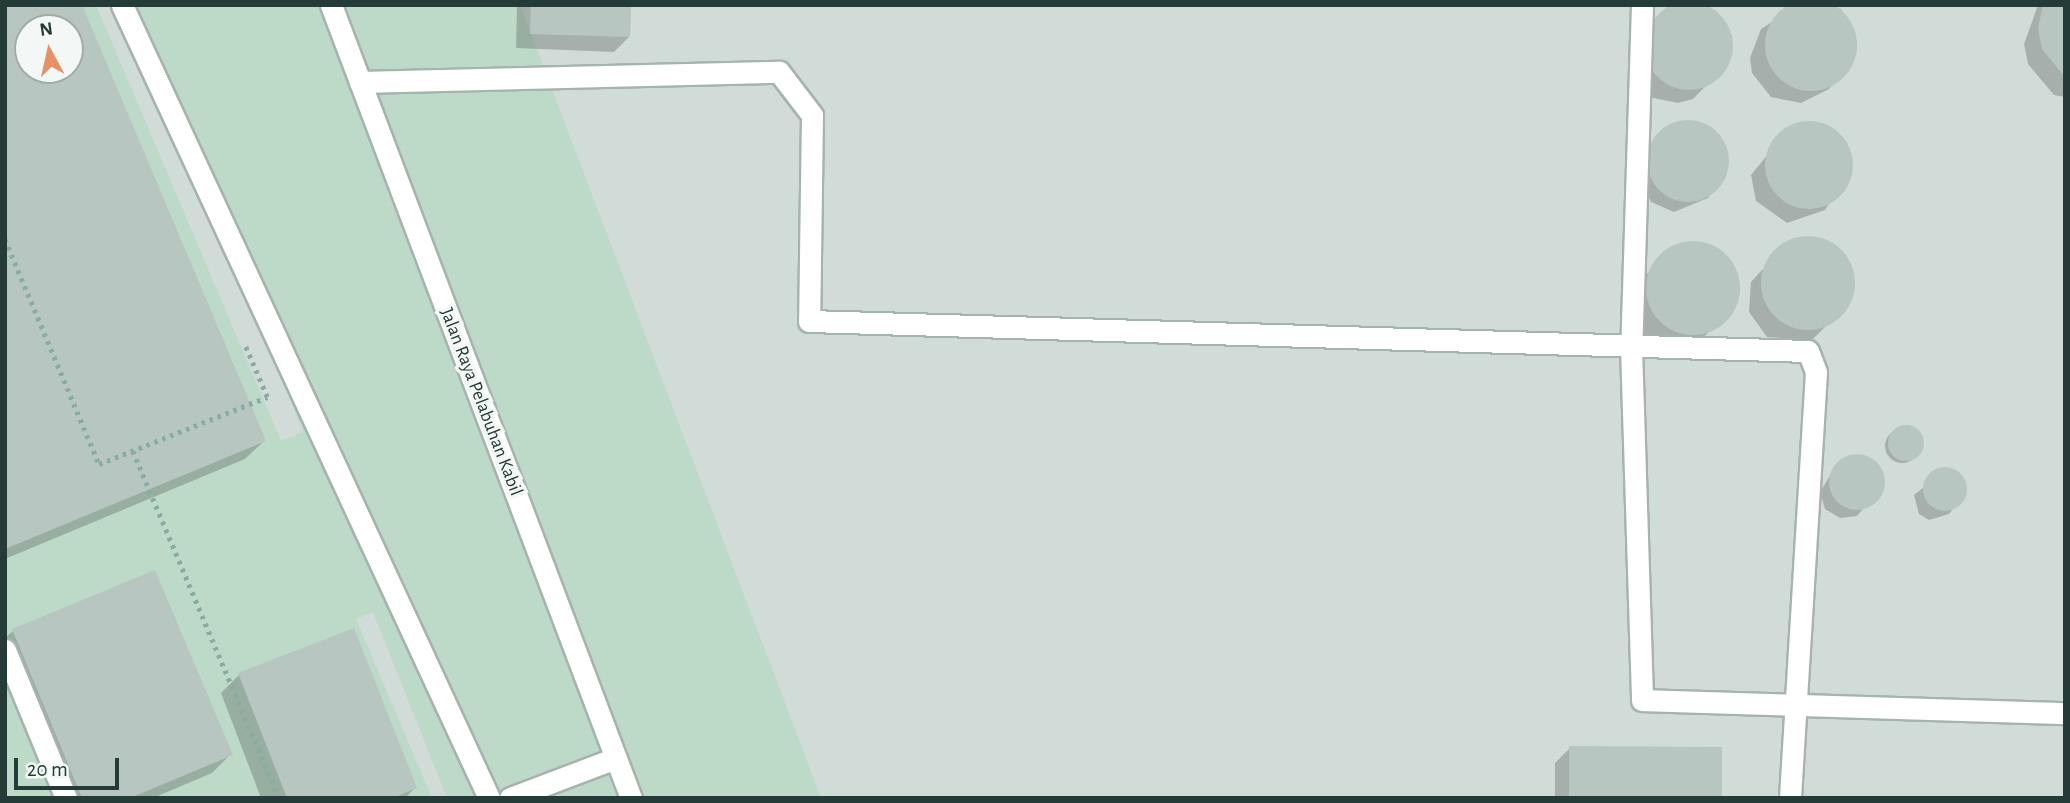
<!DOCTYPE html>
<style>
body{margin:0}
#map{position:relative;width:2070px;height:803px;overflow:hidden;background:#e3ebe8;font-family:"Alegreya Sans",sans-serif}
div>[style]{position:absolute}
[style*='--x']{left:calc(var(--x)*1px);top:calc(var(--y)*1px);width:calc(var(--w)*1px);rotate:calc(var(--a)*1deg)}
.built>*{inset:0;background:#d1dbd7}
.green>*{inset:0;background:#bddac8}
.shadow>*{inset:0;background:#0003}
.round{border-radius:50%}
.building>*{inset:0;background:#b8c6c1}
.path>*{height:4.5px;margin-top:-2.25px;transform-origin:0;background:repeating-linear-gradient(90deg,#86aca4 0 3.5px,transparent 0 8.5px)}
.roads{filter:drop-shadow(2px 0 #a6b3af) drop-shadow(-2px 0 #a6b3af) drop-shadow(0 2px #a6b3af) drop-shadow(0 -2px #a6b3af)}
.minor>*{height:21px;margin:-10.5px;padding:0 10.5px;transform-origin:10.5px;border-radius:10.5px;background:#fff}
span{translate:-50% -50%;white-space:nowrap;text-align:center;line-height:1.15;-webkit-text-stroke:7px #f3f8f6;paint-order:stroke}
.street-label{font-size:19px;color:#243b37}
.frame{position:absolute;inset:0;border:7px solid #243b37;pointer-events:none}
.north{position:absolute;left:14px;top:14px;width:70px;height:70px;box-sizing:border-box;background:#f3f8f6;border:2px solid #a0acaa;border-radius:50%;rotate:352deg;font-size:19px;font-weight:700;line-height:28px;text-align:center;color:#243b37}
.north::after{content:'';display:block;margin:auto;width:24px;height:32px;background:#e59267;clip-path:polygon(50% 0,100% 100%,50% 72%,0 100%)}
.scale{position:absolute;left:14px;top:758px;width:105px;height:32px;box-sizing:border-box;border:4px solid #243b37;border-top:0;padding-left:9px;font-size:21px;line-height:24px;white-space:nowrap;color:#243b37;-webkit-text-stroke:5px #f3f8f6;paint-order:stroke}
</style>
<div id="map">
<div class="built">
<div style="clip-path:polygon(evenodd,5px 5px,2065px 5px,2065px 798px,5px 798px,5px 5px,28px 28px,70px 28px,70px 70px,28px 70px,28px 28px)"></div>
</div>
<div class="green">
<div style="clip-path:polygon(evenodd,5px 5px,96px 5px,281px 441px,303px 432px,135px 5px,520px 5px,821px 798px,447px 798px,373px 612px,356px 619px,432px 798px,5px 798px,5px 5px,28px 28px,70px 28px,70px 70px,28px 70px,28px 28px)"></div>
</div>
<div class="shadow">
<div style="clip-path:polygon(evenodd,5px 5px,80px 5px,264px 441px,245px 459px,5px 559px,5px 5px,28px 28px,70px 28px,70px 70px,28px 70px,28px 28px)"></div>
<div style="clip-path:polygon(517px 5px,630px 5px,629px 37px,614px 52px,516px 48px)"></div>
<div style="clip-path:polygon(1708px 5px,1732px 36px,1728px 63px,1693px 99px,1678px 103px,1649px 97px,1633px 44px,1668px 7px)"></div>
<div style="clip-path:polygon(1798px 5px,1841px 9px,1857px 49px,1829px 89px,1801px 103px,1771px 97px,1752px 73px,1750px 58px,1761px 29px)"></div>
<div style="clip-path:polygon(2038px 5px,2065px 5px,2065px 97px,2054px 95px,2028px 64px,2024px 44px)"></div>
<div style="clip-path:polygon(1696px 122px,1720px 135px,1728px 161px,1708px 198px,1674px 212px,1651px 202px,1637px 168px,1657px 134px)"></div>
<div style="clip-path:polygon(1820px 123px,1844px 139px,1852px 168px,1825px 210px,1787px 223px,1756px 201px,1751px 175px,1791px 126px)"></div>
<div style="clip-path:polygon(1828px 242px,1853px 275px,1849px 303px,1812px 340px,1767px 337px,1749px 312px,1751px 282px,1786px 244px)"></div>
<div style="clip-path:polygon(1711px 247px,1733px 266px,1738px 280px,1732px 310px,1694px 346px,1650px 341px,1633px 317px,1634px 289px,1668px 250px)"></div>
<div class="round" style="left:1885px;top:429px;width:34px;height:34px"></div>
<div style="clip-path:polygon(1860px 456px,1880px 469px,1883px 485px,1857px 516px,1840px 518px,1825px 509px,1820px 492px,1837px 464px)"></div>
<div style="clip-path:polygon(1946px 470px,1958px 474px,1965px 492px,1949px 514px,1929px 520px,1919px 514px,1914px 495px)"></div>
<div style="clip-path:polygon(13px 631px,231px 754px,212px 773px,153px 798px,56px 798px,5px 675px,5px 638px)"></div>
<div style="clip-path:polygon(239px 675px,415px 788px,405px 798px,261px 798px,221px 693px)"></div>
<div style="clip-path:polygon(1570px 748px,1720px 798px,1555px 798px,1555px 763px)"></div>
</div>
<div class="building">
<div class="round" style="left:1765px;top:-1px;width:92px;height:92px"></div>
<div class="round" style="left:1645px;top:2px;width:88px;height:88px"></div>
<div style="clip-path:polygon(evenodd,5px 5px,82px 5px,266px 441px,5px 549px,5px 5px,28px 28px,70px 28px,70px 70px,28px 70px,28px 28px)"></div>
<div style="clip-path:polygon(531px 5px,631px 5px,630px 37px,530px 34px)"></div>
<div style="clip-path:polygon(2065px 5px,2065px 77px,2042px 49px,2038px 28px,2043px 5px)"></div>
<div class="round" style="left:1647px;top:120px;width:82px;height:82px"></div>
<div class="round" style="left:1765px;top:121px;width:88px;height:88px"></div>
<div class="round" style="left:1761px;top:236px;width:94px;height:94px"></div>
<div class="round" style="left:1646px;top:241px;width:94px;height:94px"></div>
<div class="round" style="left:1888px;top:425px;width:36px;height:36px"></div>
<div class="round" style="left:1829px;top:454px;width:56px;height:56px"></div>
<div class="round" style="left:1923px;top:467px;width:44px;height:44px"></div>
<div style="clip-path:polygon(155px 570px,233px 755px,130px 798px,82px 798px,12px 629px)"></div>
<div style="clip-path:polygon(354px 628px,417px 788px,393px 798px,287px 798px,238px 673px)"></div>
<div style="clip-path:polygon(1569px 746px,1722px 747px,1722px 798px,1569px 798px)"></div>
</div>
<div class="path">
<div style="--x:5;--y:239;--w:244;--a:67.3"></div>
<div style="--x:99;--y:464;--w:181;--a:-21.7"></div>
<div style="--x:267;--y:397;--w:59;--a:-113.1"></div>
<div style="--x:133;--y:451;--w:376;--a:67.2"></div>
</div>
<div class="roads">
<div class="minor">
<div style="--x:122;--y:5;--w:874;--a:65.17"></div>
<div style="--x:331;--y:5;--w:848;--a:69.28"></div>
<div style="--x:1642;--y:5;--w:342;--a:91.8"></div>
<div style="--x:1631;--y:347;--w:353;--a:88.2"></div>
<div style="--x:1642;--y:700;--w:423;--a:1.8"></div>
<div style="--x:360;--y:82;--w:419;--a:-1.4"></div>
<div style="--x:779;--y:72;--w:54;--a:52.5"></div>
<div style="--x:812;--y:115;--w:206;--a:90.8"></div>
<div style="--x:809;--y:321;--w:999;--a:1.72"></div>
<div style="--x:1808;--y:351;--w:22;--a:69"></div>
<div style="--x:1816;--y:372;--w:427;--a:93.5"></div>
<div style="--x:5;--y:650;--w:160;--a:67.6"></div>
<div style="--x:510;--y:798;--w:113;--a:-20.7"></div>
</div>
</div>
<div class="street-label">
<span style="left:481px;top:402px;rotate:69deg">Jalan Raya Pelabuhan Kabil</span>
</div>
<div class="frame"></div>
<div class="north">N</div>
<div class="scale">20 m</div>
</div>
